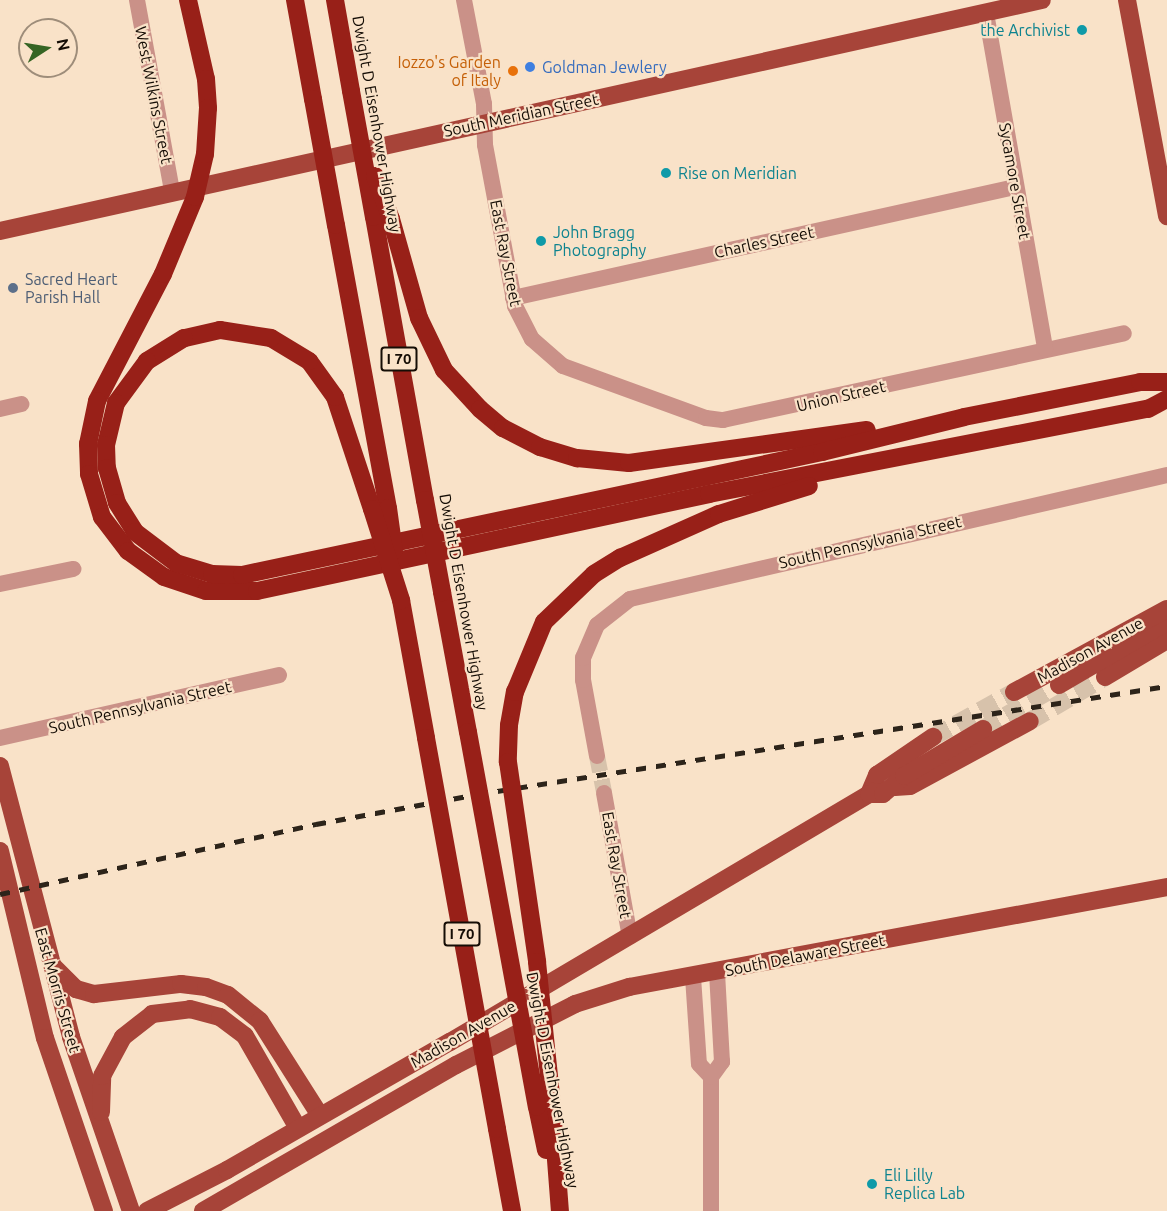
<!DOCTYPE html>
<style>
body{margin:0}
#map{position:relative;width:1167px;height:1211px;overflow:hidden;background:#f9e2c8;font-family:Ubuntu,sans-serif}
div>[style]{position:absolute}
[style*='--x']{left:calc(var(--x)*1px);top:calc(var(--y)*1px);width:calc(var(--w)*1px);rotate:calc(var(--a)*1deg)}
.minor-tunnel>*{height:16px;margin-top:-8px;transform-origin:0;background:repeating-linear-gradient(90deg,#d7c2ab 0 16px,transparent 0 24px)}
.major-tunnel>*{height:18px;margin-top:-9px;transform-origin:0;background:repeating-linear-gradient(90deg,#d7c2ab 0 18px,transparent 0 27px)}
.minor>*{height:16px;margin:-8px;padding:0 8px;transform-origin:8px;border-radius:8px;background:#ca9188}
.major>*{height:18px;margin:-9px;padding:0 9px;transform-origin:9px;border-radius:9px;background:#a74439}
.highway>*{height:18px;margin:-9px;padding:0 9px;transform-origin:9px;border-radius:9px;background:#982018}
.rail>*{height:4.5px;margin-top:-2.25px;transform-origin:0;background:repeating-linear-gradient(90deg,#2d241a 0 10px,transparent 0 20px)}
.highway-bridge>*{height:18px;margin:-9px;padding:0 9px;transform-origin:9px;border-radius:9px;background:#982018}
.dots>*{width:16px;height:16px;translate:-50% -50%;box-sizing:border-box;border:3px solid #f9e2c8;border-radius:50%}
span{translate:-50% -50%;white-space:nowrap;text-align:center;line-height:1.15;-webkit-text-stroke:4.5px #f9e2c8;paint-order:stroke}
.shield-label span{padding:2px 4px;background:#f9e2c8;border:2px solid;border-radius:4px;-webkit-text-stroke-width:0}
.shield-label{font-size:15px;color:#150d05;font-weight:700}
.culture-label{font-size:16px;color:#0d838f}
.right{translate:-100% -50%;text-align:right}
.left{translate:0 -50%;text-align:left}
.food-label{font-size:16px;color:#c56008}
.shop-label{font-size:16px;color:#366cbe}
.street-label{font-size:16px;color:#150d05}
.service-label{font-size:16px;color:#4e5e75}
.north{position:absolute;left:18px;top:18px;width:60px;height:60px;box-sizing:border-box;background:#f9e2c8;border:2px solid #9e8d7a;border-radius:50%;rotate:78deg;font-size:16px;font-weight:700;line-height:24px;text-align:center;color:#150d05}
.north::after{content:'';display:block;margin:auto;width:21px;height:27px;background:#366524;clip-path:polygon(50% 0,100% 100%,50% 72%,0 100%)}
</style>
<div id="map">
<div class="minor-tunnel">
<div style="--x:597;--y:756;--w:38;--a:79"></div>
</div>
<div class="major-tunnel">
<div style="--x:1030;--y:721;--w:87;--a:-30.4"></div>
<div style="--x:983;--y:729;--w:88;--a:-30.1"></div>
<div style="--x:933;--y:737;--w:93;--a:-29.1"></div>
</div>
<div class="minor">
<div style="--x:137;--y:0;--w:193;--a:79.6"></div>
<div style="--x:464;--y:0;--w:106;--a:79.1"></div>
<div style="--x:484;--y:104;--w:41;--a:88.6"></div>
<div style="--x:485;--y:145;--w:164;--a:79.4"></div>
<div style="--x:515;--y:306;--w:37;--a:63"></div>
<div style="--x:532;--y:339;--w:41;--a:41.1"></div>
<div style="--x:563;--y:366;--w:152;--a:20"></div>
<div style="--x:706;--y:418;--w:17;--a:7"></div>
<div style="--x:723;--y:420;--w:410;--a:-12.2"></div>
<div style="--x:986;--y:13;--w:341;--a:80"></div>
<div style="--x:513;--y:298;--w:514;--a:-12.47"></div>
<div style="--x:0;--y:409;--w:22;--a:-13"></div>
<div style="--x:0;--y:584;--w:75;--a:-11.6"></div>
<div style="--x:0;--y:738;--w:286;--a:-12.7"></div>
<div style="--x:597;--y:756;--w:77;--a:-100.4"></div>
<div style="--x:583;--y:680;--w:22;--a:-90"></div>
<div style="--x:583;--y:658;--w:36;--a:-67"></div>
<div style="--x:597;--y:625;--w:42;--a:-38.2"></div>
<div style="--x:630;--y:599;--w:551;--a:-13"></div>
<div style="--x:604;--y:793;--w:146;--a:79.8"></div>
<div style="--x:693;--y:977;--w:87;--a:86.1"></div>
<div style="--x:699;--y:1064;--w:18;--a:47"></div>
<div style="--x:711;--y:1077;--w:134;--a:90"></div>
<div style="--x:711;--y:1077;--w:19;--a:-54"></div>
<div style="--x:722;--y:1062;--w:90;--a:-93.2"></div>
</div>
<div class="major">
<div style="--x:1127;--y:0;--w:220;--a:79.5"></div>
<div style="--x:0;--y:231;--w:1067;--a:-12.5"></div>
<div style="--x:1105;--y:677;--w:72;--a:-30.8"></div>
<div style="--x:1059;--y:685;--w:125;--a:-30.3"></div>
<div style="--x:1014;--y:692;--w:174;--a:-28.5"></div>
<div style="--x:0;--y:766;--w:280;--a:75.3"></div>
<div style="--x:71;--y:1037;--w:184;--a:71"></div>
<div style="--x:895;--y:787;--w:15;--a:-4"></div>
<div style="--x:910;--y:786;--w:136;--a:-28.4"></div>
<div style="--x:869;--y:794;--w:21;--a:-67"></div>
<div style="--x:877;--y:775;--w:68;--a:-34.2"></div>
<div style="--x:0;--y:851;--w:192;--a:76.5"></div>
<div style="--x:45;--y:1038;--w:183;--a:71.2"></div>
<div style="--x:53;--y:966;--w:33;--a:45"></div>
<div style="--x:76;--y:989;--w:19;--a:16"></div>
<div style="--x:94;--y:994;--w:88;--a:-6.6"></div>
<div style="--x:181;--y:984;--w:25;--a:7"></div>
<div style="--x:206;--y:987;--w:23;--a:20"></div>
<div style="--x:228;--y:995;--w:41;--a:39.1"></div>
<div style="--x:260;--y:1021;--w:110;--a:57.6"></div>
<div style="--x:101;--y:1112;--w:36;--a:-88"></div>
<div style="--x:102;--y:1076;--w:44;--a:-61.7"></div>
<div style="--x:123;--y:1037;--w:37;--a:-38"></div>
<div style="--x:152;--y:1014;--w:38;--a:-7"></div>
<div style="--x:190;--y:1009;--w:31;--a:15"></div>
<div style="--x:220;--y:1017;--w:31;--a:37"></div>
<div style="--x:245;--y:1036;--w:106;--a:60.1"></div>
<div style="--x:147;--y:1211;--w:90;--a:-27.1"></div>
<div style="--x:227;--y:1170;--w:257;--a:-29.9"></div>
<div style="--x:450;--y:1042;--w:487;--a:-30.6"></div>
<div style="--x:869;--y:794;--w:14;--a:0"></div>
<div style="--x:883;--y:794;--w:28;--a:-41"></div>
<div style="--x:904;--y:776;--w:92;--a:-30.7"></div>
<div style="--x:203;--y:1211;--w:292;--a:-30"></div>
<div style="--x:456;--y:1065;--w:134;--a:-27.1"></div>
<div style="--x:575;--y:1004;--w:57;--a:-17.5"></div>
<div style="--x:629;--y:987;--w:547;--a:-10.53"></div>
</div>
<div class="highway">
<div style="--x:188;--y:0;--w:81;--a:77.2"></div>
<div style="--x:206;--y:79;--w:29;--a:86"></div>
<div style="--x:295;--y:0;--w:101;--a:79.7"></div>
<div style="--x:335;--y:0;--w:92;--a:80"></div>
<div style="--x:374;--y:217;--w:288;--a:79.8"></div>
<div style="--x:391;--y:219;--w:103;--a:74.2"></div>
<div style="--x:419;--y:318;--w:58;--a:64.3"></div>
<div style="--x:444;--y:370;--w:53;--a:47.3"></div>
<div style="--x:480;--y:409;--w:30;--a:40"></div>
<div style="--x:503;--y:428;--w:42;--a:27.2"></div>
<div style="--x:540;--y:447;--w:39;--a:17"></div>
<div style="--x:577;--y:458;--w:52;--a:5.5"></div>
<div style="--x:629;--y:463;--w:240;--a:-7.9"></div>
<div style="--x:336;--y:225;--w:288;--a:79.6"></div>
<div style="--x:163;--y:274;--w:143;--a:117.5"></div>
<div style="--x:97;--y:401;--w:44;--a:101.8"></div>
<div style="--x:88;--y:444;--w:30;--a:88"></div>
<div style="--x:89;--y:474;--w:45;--a:73.2"></div>
<div style="--x:102;--y:517;--w:43;--a:52.6"></div>
<div style="--x:128;--y:551;--w:44;--a:35.8"></div>
<div style="--x:164;--y:577;--w:44;--a:18.4"></div>
<div style="--x:206;--y:591;--w:51;--a:0"></div>
<div style="--x:257;--y:591;--w:462;--a:-12.1"></div>
<div style="--x:709;--y:494;--w:447;--a:-11"></div>
<div style="--x:1148;--y:409;--w:21;--a:-28"></div>
<div style="--x:372;--y:509;--w:118;--a:-108.3"></div>
<div style="--x:335;--y:397;--w:44;--a:-125.8"></div>
<div style="--x:309;--y:361;--w:44;--a:-148.8"></div>
<div style="--x:271;--y:338;--w:52;--a:-171.1"></div>
<div style="--x:220;--y:330;--w:37;--a:167"></div>
<div style="--x:184;--y:338;--w:44;--a:148.1"></div>
<div style="--x:147;--y:361;--w:52;--a:126.4"></div>
<div style="--x:116;--y:403;--w:43;--a:103.4"></div>
<div style="--x:106;--y:445;--w:23;--a:88"></div>
<div style="--x:107;--y:468;--w:36;--a:74"></div>
<div style="--x:117;--y:503;--w:34;--a:58"></div>
<div style="--x:135;--y:532;--w:51;--a:37.1"></div>
<div style="--x:176;--y:563;--w:38;--a:17"></div>
<div style="--x:212;--y:574;--w:30;--a:2"></div>
<div style="--x:242;--y:575;--w:593;--a:-11.97"></div>
<div style="--x:822;--y:452;--w:146;--a:-13.8"></div>
<div style="--x:964;--y:417;--w:179;--a:-11.2"></div>
<div style="--x:1140;--y:382;--w:27;--a:0"></div>
<div style="--x:442;--y:592;--w:142;--a:79.5"></div>
<div style="--x:401;--y:600;--w:140;--a:79.7"></div>
<div style="--x:509;--y:725;--w:34;--a:-80"></div>
<div style="--x:515;--y:692;--w:76;--a:-67.5"></div>
<div style="--x:544;--y:622;--w:69;--a:-43.8"></div>
<div style="--x:594;--y:574;--w:31;--a:-32"></div>
<div style="--x:620;--y:558;--w:108;--a:-24"></div>
<div style="--x:719;--y:514;--w:94;--a:-17.3"></div>
<div style="--x:551;--y:1095;--w:116;--a:85.6"></div>
<div style="--x:537;--y:1107;--w:44;--a:78.2"></div>
<div style="--x:497;--y:1129;--w:83;--a:79.6"></div>
</div>
<div class="rail">
<div style="--x:0;--y:894;--w:324;--a:-12.5"></div>
<div style="--x:316;--y:824;--w:165;--a:-10.5"></div>
<div style="--x:478;--y:794;--w:697;--a:-8.91"></div>
</div>
<div class="highway-bridge">
<div style="--x:351;--y:91;--w:128;--a:79.7"></div>
<div style="--x:313;--y:99;--w:128;--a:79.7"></div>
<div style="--x:375;--y:176;--w:46;--a:69.6"></div>
<div style="--x:163;--y:274;--w:83;--a:-67.4"></div>
<div style="--x:195;--y:197;--w:44;--a:-76.9"></div>
<div style="--x:205;--y:154;--w:46;--a:-86.3"></div>
<div style="--x:425;--y:500;--w:94;--a:79.5"></div>
<div style="--x:388;--y:508;--w:43;--a:82.1"></div>
<div style="--x:372;--y:509;--w:96;--a:72.3"></div>
<div style="--x:509;--y:725;--w:37;--a:92"></div>
<div style="--x:508;--y:762;--w:202;--a:81.7"></div>
<div style="--x:537;--y:962;--w:134;--a:84"></div>
<div style="--x:468;--y:732;--w:381;--a:79.6"></div>
<div style="--x:426;--y:738;--w:397;--a:79.7"></div>
</div>
<div class="dots">
<div style="left:1082px;top:30px;background:#0f9aa8"></div>
<div style="left:530px;top:67px;background:#3f7fe0"></div>
<div style="left:513px;top:71px;background:#e8710a"></div>
<div style="left:666px;top:173px;background:#0f9aa8"></div>
<div style="left:541px;top:241px;background:#0f9aa8"></div>
<div style="left:13px;top:288px;background:#5c6f8a"></div>
<div style="left:872px;top:1184px;background:#0f9aa8"></div>
</div>
<div class="shield-label">
<span style="left:399px;top:359px">I 70</span>
<span style="left:462px;top:934px">I 70</span>
</div>
<div class="culture-label">
<span class="right" style="left:1070px;top:30px">the Archivist</span>
<span class="left" style="left:678px;top:173px">Rise on Meridian</span>
<span class="left" style="left:553px;top:241px">John Bragg<br>Photography</span>
<span class="left" style="left:884px;top:1184px">Eli Lilly<br>Replica Lab</span>
</div>
<div class="food-label">
<span class="right" style="left:501px;top:71px">Iozzo's Garden<br>of Italy</span>
</div>
<div class="shop-label">
<span class="left" style="left:542px;top:67px">Goldman Jewlery</span>
</div>
<div class="street-label">
<span style="left:154px;top:95px;rotate:79deg">West Wilkins Street</span>
<span style="left:521px;top:115px;rotate:-12deg">South Meridian Street</span>
<span style="left:377px;top:124px;rotate:80deg">Dwight D Eisenhower Highway</span>
<span style="left:1015px;top:181px;rotate:80deg">Sycamore Street</span>
<span style="left:764px;top:242px;rotate:-12deg">Charles Street</span>
<span style="left:506px;top:253px;rotate:79deg">East Ray Street</span>
<span style="left:841px;top:396px;rotate:-13deg">Union Street</span>
<span style="left:870px;top:542px;rotate:-13deg">South Pennsylvania Street</span>
<span style="left:464px;top:602px;rotate:80deg">Dwight D Eisenhower Highway</span>
<span style="left:1090px;top:650px;rotate:-29deg">Madison Avenue</span>
<span style="left:140px;top:707px;rotate:-13deg">South Pennsylvania Street</span>
<span style="left:617px;top:865px;rotate:80deg">East Ray Street</span>
<span style="left:805px;top:955px;rotate:-11deg">South Delaware Street</span>
<span style="left:58px;top:990px;rotate:74deg">East Morris Street</span>
<span style="left:463px;top:1034px;rotate:-30deg">Madison Avenue</span>
<span style="left:553px;top:1080px;rotate:79deg">Dwight D Eisenhower Highway</span>
</div>
<div class="service-label">
<span class="left" style="left:25px;top:288px">Sacred Heart<br>Parish Hall</span>
</div>
<div class="north">N</div>
</div>
